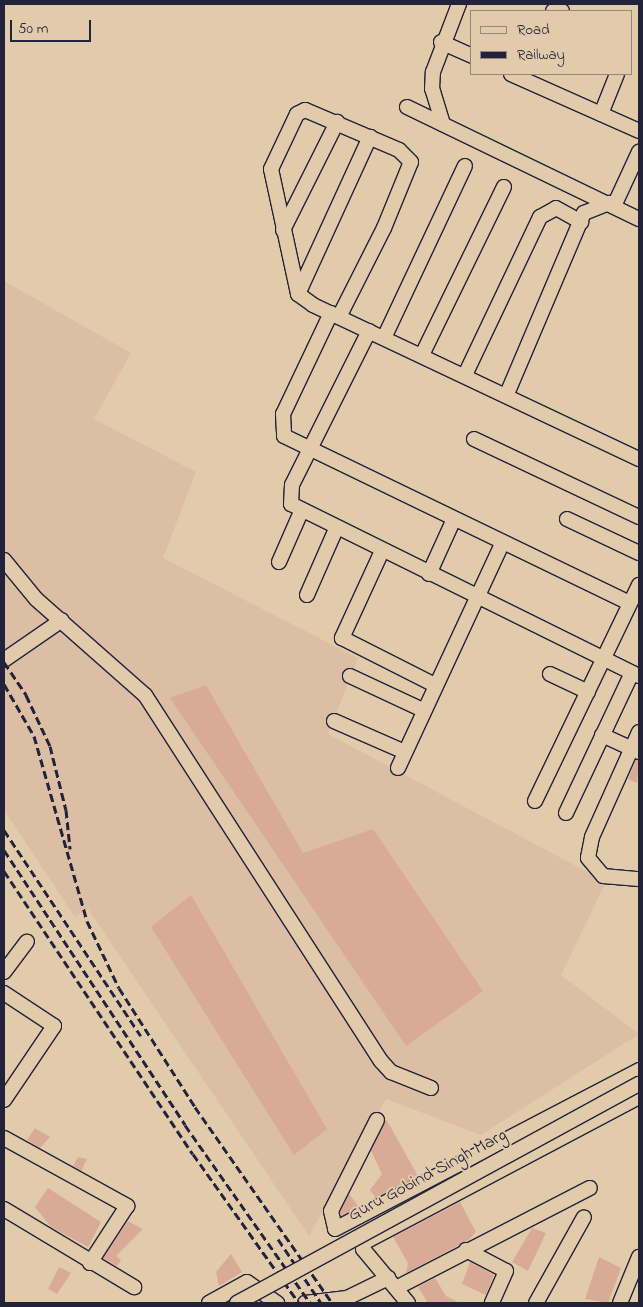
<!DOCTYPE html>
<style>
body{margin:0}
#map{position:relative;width:643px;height:1307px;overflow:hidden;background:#e2cbab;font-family:"Indie Flower",sans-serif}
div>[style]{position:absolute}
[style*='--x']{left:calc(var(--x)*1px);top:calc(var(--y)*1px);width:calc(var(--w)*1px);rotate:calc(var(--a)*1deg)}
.built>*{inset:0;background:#dbbea3}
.building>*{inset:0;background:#d9ab97}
.roads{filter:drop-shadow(1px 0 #22223b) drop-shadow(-1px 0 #22223b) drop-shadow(0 1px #22223b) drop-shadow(0 -1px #22223b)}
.minor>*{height:14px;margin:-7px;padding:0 7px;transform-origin:7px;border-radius:7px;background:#e2cbab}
.rail>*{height:3px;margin-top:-1.5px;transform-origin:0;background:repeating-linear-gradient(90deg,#22223b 0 8px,transparent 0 12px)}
.bridges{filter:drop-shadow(1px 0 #22223b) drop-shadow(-1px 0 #22223b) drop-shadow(0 1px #22223b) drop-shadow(0 -1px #22223b)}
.minor-bridge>*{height:14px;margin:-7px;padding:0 7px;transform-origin:7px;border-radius:7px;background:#e2cbab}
span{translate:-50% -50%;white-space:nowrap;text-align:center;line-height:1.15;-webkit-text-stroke:4px #e2cbab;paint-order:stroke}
.street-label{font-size:18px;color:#22223b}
.frame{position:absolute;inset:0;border:5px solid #22223b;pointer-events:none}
.legend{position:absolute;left:470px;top:10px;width:162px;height:65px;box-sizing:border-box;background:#e2cbab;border:1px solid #95877e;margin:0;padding:6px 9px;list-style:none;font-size:15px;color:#22223b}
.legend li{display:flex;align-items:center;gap:10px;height:25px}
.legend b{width:25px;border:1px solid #95877e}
.scale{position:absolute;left:10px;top:20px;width:81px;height:22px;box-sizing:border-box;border:2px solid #22223b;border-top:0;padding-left:6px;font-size:15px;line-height:18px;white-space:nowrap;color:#22223b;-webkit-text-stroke:4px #e2cbab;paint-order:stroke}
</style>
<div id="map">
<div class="built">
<div style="clip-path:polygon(4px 281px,131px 353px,94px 419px,196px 472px,163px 558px,358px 658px,328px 734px,606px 882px,561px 975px,639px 1034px,481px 1135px,386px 1099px,309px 1236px,88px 909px,75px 917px,4px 810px)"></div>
</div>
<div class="building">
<div style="clip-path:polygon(206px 685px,303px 853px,373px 829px,483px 991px,406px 1046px,170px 698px)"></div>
<div style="clip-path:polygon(636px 760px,639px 761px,637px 783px,628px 779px)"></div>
<div style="clip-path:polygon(191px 895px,327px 1129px,294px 1155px,151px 927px)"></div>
<div style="clip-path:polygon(386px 1119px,418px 1176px,376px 1198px,370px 1190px,382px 1174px,371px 1151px)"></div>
<div style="clip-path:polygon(35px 1128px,50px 1137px,40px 1148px,27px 1140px)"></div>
<div style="clip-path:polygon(78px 1157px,87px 1159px,81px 1171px,73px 1166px)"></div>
<div style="clip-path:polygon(48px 1188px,101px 1222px,88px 1247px,51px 1227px,35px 1207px)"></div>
<div style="clip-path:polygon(349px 1194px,359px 1207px,341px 1216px,340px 1212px)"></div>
<div style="clip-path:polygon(460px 1202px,476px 1232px,469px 1240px,406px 1273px,408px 1263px,393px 1237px)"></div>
<div style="clip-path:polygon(128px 1221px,143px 1229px,116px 1256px,121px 1260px,117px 1266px,103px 1258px)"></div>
<div style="clip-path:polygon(532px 1228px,546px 1233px,528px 1271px,512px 1262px)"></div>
<div style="clip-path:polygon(231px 1254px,242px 1272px,219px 1286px,216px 1272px)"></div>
<div style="clip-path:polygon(599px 1257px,621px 1268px,608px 1303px,585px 1299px)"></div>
<div style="clip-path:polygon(470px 1262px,494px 1275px,486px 1295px,462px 1284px)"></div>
<div style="clip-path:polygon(59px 1267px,71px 1273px,57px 1294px,48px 1289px)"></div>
<div style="clip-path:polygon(435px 1278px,446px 1296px,460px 1303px,428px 1303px,418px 1287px)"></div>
</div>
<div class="roads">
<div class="minor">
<div style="--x:553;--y:11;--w:9;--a:0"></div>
<div style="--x:441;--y:42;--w:34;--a:24"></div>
<div style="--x:511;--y:74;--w:140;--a:24"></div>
<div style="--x:407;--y:107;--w:258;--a:25.8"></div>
<div style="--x:601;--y:114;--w:43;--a:-68.2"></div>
<div style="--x:443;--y:124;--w:37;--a:-107"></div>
<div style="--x:432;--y:89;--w:17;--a:-87"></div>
<div style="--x:433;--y:72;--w:73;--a:-69.1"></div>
<div style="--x:614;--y:206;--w:60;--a:-65.2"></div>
<div style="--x:283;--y:230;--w:121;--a:-63.4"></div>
<div style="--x:298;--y:294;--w:173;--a:-65.4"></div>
<div style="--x:331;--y:313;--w:112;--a:115.4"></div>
<div style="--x:283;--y:414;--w:22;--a:87"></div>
<div style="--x:284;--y:436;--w:384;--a:25.8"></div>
<div style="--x:339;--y:317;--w:100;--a:-63.2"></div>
<div style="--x:384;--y:228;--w:71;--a:-67.8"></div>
<div style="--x:411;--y:162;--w:17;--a:-135"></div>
<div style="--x:399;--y:150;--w:102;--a:-156.9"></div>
<div style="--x:305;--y:110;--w:9;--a:153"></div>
<div style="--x:297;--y:114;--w:61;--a:115.3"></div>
<div style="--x:271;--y:169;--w:128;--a:77.8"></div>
<div style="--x:298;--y:294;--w:19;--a:36"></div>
<div style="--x:313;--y:305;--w:361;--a:25.3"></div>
<div style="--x:369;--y:331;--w:172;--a:116.6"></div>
<div style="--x:292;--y:485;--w:19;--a:93"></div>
<div style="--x:291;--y:504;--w:388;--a:26.3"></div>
<div style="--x:384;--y:338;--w:190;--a:-64.8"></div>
<div style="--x:422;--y:355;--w:187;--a:-64"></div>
<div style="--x:465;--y:375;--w:175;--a:-64.6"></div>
<div style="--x:540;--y:217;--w:18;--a:-29"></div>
<div style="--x:556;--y:208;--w:29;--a:29"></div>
<div style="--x:507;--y:394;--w:197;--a:-67"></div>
<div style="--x:584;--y:213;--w:27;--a:-22"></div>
<div style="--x:474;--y:439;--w:183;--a:25.3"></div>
<div style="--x:567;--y:519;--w:80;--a:25.3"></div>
<div style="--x:382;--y:551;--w:96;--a:114.7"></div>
<div style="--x:342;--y:638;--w:104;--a:26.8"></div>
<div style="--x:4;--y:560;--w:50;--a:50.6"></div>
<div style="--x:36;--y:599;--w:145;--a:41.4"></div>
<div style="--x:145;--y:695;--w:435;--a:57.2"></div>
<div style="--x:381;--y:1061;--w:15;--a:48"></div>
<div style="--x:391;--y:1072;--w:43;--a:21.8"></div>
<div style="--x:279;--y:562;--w:55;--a:-66.3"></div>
<div style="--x:429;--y:574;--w:60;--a:-65.6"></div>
<div style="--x:307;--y:595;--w:72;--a:-66.3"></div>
<div style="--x:4;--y:660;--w:70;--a:-34.6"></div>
<div style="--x:550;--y:674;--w:42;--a:25.3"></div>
<div style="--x:350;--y:676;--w:81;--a:25"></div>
<div style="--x:334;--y:721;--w:77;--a:23.6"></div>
<div style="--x:639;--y:732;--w:115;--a:114.1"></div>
<div style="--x:592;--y:837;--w:21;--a:101"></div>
<div style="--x:588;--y:858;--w:23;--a:50"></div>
<div style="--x:603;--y:876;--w:36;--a:5"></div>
<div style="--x:602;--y:735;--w:41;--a:24.7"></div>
<div style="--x:398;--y:768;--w:249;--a:-65.1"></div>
<div style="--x:535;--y:801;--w:240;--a:-64.3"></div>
<div style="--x:566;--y:813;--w:155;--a:-64.8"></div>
<div style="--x:4;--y:972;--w:38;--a:-53"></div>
<div style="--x:4;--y:993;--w:60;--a:33.4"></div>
<div style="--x:54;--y:1026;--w:89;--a:124"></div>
<div style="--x:377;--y:1120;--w:102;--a:116.8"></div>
<div style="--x:331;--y:1211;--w:18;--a:77"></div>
<div style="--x:335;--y:1229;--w:343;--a:-27.6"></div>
<div style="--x:4;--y:1138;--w:141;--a:28.9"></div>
<div style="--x:127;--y:1206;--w:68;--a:123"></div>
<div style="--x:4;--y:1209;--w:152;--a:31"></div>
<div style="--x:466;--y:1250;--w:45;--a:27.7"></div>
<div style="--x:506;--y:1271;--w:35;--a:114"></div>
<div style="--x:396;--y:1288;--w:218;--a:-27.3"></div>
<div style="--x:209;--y:1303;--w:43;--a:-28.9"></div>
<div style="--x:247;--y:1282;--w:37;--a:35"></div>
<div style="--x:305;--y:1303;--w:42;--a:-6.8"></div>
<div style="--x:347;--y:1298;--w:46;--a:-26"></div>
<div style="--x:408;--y:1303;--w:70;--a:-129.8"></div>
<div style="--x:363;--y:1249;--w:6;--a:-90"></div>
<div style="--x:363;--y:1243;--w:312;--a:-27.9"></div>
<div style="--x:536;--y:1303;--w:98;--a:-60.8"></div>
<div style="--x:620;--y:1303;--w:50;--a:-67.6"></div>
</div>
</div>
<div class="rail">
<div style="--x:4;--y:662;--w:40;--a:56"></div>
<div style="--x:26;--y:695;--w:56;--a:64.8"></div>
<div style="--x:50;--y:746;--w:66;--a:76"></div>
<div style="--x:66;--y:810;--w:39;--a:84"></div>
<div style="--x:4;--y:684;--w:60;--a:60"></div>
<div style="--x:34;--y:736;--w:192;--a:74"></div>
<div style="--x:87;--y:921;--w:74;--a:64.5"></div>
<div style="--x:119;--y:988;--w:141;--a:57.4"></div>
<div style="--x:195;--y:1107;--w:239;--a:55"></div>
<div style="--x:4;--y:830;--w:247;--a:56.4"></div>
<div style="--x:4;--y:850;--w:329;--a:56.6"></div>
<div style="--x:185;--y:1125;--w:218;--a:54.9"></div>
<div style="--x:4;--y:871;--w:340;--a:56.3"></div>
<div style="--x:193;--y:1154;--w:183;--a:54.6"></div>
<div style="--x:278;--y:1239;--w:77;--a:56.1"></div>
</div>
<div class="bridges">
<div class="minor-bridge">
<div style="--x:237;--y:1303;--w:458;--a:-28.6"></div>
</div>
</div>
<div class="street-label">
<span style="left:428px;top:1176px;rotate:-28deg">Guru Gobind Singh Marg</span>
</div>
<div class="frame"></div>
<ul class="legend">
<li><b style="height:6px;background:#e2cbab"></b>Road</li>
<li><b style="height:6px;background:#22223b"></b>Railway</li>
</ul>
<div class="scale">50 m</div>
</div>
